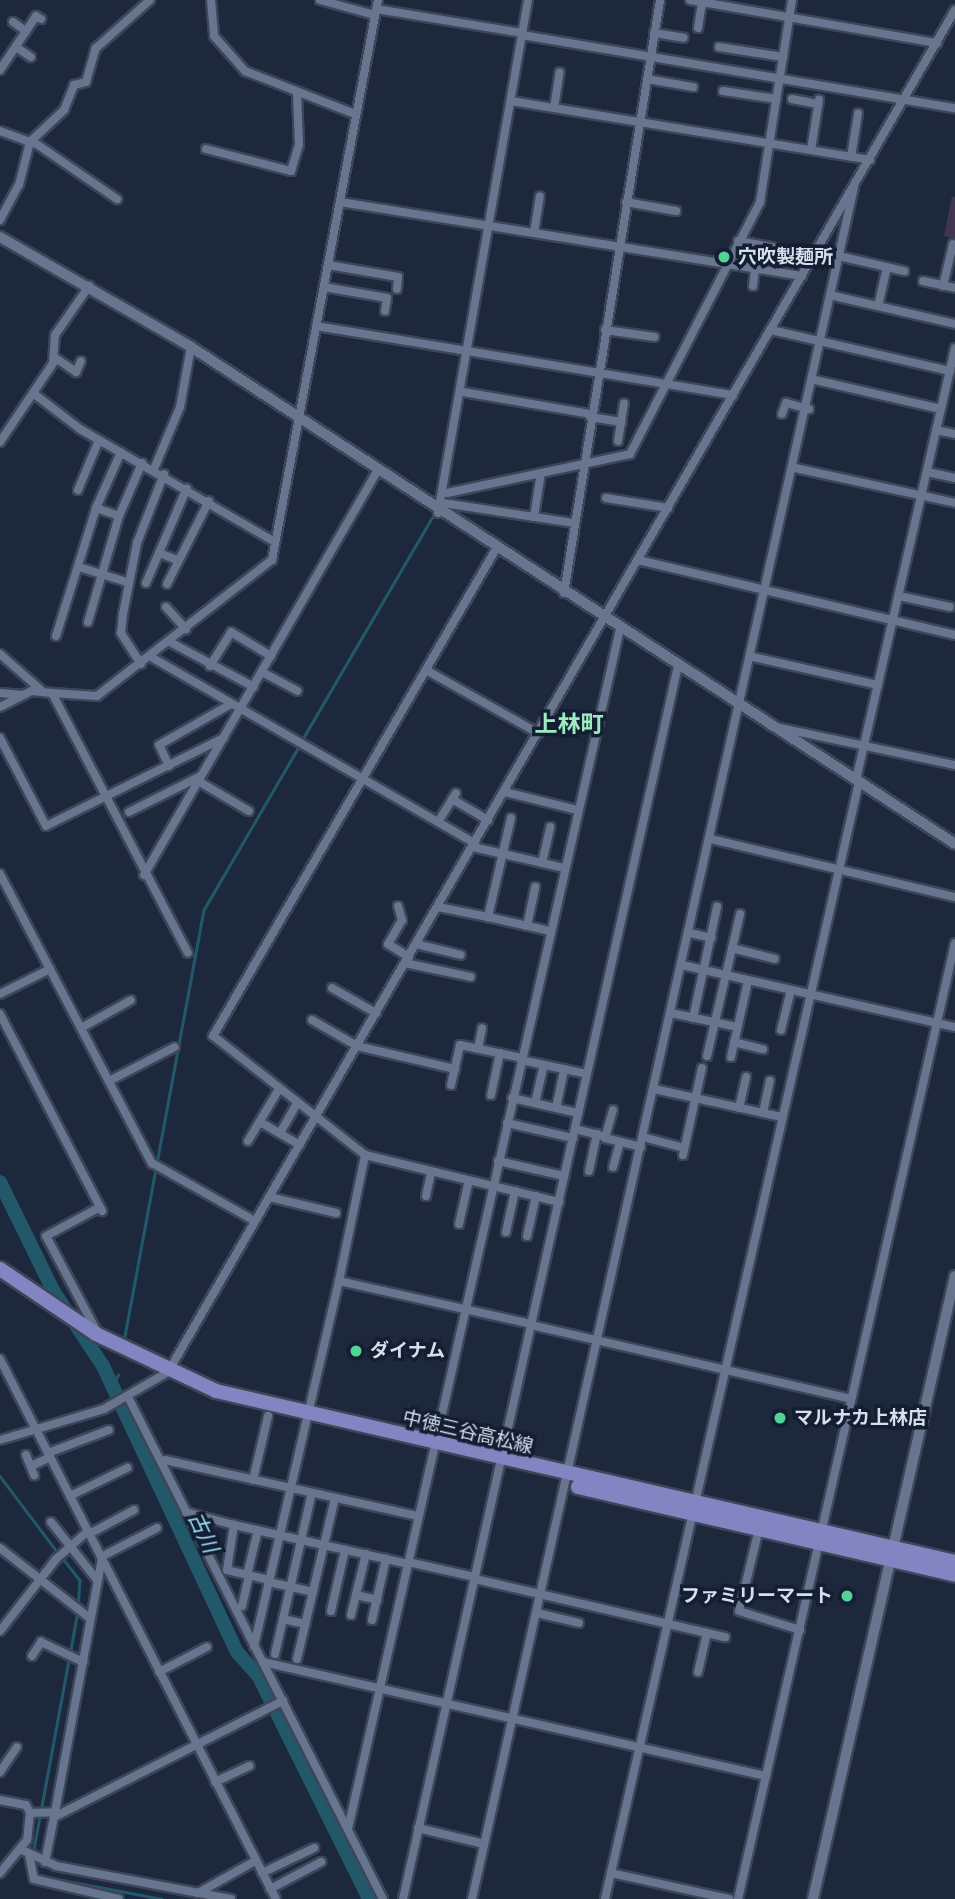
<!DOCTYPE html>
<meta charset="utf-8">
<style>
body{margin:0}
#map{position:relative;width:955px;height:1899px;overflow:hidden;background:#1d283d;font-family:"IBM Plex Sans","Noto Sans JP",sans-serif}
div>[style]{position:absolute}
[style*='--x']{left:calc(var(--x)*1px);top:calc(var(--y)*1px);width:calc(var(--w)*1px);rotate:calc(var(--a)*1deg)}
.green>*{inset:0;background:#41354f}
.stream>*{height:2.5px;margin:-1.25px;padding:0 1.25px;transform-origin:1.25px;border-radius:1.25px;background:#22596a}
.river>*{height:14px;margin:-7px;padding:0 7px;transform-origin:7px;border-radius:7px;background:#22596a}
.roads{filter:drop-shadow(2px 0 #3d4658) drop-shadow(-2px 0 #3d4658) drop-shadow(0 2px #3d4658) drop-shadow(0 -2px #3d4658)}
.minor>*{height:8px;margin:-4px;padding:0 4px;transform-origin:4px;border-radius:4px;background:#68758f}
.tertiary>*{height:10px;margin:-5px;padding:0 5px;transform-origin:5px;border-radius:5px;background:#68758f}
.primary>*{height:14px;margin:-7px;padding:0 7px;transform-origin:7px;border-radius:7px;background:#8285c1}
.dots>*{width:19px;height:19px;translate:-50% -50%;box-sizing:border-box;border:4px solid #141e33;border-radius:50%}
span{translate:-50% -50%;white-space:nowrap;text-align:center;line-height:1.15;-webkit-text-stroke:7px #141e33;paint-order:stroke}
.poi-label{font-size:19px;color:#d6deec;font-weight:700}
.left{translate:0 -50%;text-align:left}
.right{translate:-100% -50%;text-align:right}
.street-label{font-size:19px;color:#d6deec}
.water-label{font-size:21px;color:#9ce0f7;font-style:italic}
.quarter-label{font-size:23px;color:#9cecc0;font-weight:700}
</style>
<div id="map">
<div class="green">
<div style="clip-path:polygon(952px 196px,955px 197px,955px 239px,944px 236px)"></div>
</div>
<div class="stream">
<div style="--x:302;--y:740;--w:259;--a:-59.7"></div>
<div style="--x:124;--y:1339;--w:435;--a:-79.5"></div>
<div style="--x:203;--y:911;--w:191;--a:-59.8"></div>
<div style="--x:112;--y:1385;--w:12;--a:-59"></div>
<div style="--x:0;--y:1476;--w:96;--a:53"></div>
<div style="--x:61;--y:1556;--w:31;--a:52"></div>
<div style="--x:80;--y:1580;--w:26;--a:94"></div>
<div style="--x:70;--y:1653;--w:39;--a:-80"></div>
<div style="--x:33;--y:1852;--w:192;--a:-79.5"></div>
<div style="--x:36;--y:1875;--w:128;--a:10.8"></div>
</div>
<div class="river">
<div style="--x:0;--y:1182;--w:123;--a:63.9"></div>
<div style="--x:54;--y:1292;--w:89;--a:56.5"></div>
<div style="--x:103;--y:1366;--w:316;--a:64.9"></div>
<div style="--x:237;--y:1652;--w:31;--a:48"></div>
<div style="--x:258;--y:1675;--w:250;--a:63.6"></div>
</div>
<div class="roads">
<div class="minor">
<div style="--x:211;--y:0;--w:36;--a:85"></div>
<div style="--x:214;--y:36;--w:47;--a:48.5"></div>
<div style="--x:245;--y:71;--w:118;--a:21.4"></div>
<div style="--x:320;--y:0;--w:57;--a:15.3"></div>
<div style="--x:690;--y:0;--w:251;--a:9.9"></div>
<div style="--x:376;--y:9;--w:149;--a:9.3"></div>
<div style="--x:13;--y:22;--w:16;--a:35"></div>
<div style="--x:698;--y:28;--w:26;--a:-81"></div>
<div style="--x:654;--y:33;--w:30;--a:9"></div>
<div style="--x:522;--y:35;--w:439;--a:9.6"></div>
<div style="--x:16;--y:47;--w:18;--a:34"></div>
<div style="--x:719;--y:47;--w:65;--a:8.9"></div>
<div style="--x:0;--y:70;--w:65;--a:-56.3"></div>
<div style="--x:36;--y:16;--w:6;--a:31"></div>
<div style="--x:647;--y:79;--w:47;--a:9.9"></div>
<div style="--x:723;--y:91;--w:54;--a:8.6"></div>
<div style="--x:792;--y:99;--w:26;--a:11"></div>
<div style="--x:511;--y:101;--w:364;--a:9.3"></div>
<div style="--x:554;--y:108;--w:36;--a:-81"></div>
<div style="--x:0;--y:131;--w:40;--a:20.2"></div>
<div style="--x:38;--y:145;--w:96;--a:34.4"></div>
<div style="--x:206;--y:149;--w:88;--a:14.5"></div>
<div style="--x:291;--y:171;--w:27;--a:-73"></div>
<div style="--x:299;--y:145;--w:52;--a:-92.2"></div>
<div style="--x:811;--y:150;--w:51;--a:-80.9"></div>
<div style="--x:851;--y:157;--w:44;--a:-80.8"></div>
<div style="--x:340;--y:202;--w:468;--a:9.1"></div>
<div style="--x:626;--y:202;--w:51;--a:10.2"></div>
<div style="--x:0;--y:220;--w:40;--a:-62"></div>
<div style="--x:19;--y:185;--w:44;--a:-75.7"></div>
<div style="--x:30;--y:142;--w:47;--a:-43.3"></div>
<div style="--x:64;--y:110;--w:27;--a:-68"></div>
<div style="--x:74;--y:85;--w:12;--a:-14"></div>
<div style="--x:86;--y:82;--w:35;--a:-74"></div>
<div style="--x:96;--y:48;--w:72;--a:-41.6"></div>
<div style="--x:534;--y:233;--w:37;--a:-81"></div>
<div style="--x:738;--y:241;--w:35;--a:10"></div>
<div style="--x:843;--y:257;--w:63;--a:12.9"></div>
<div style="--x:328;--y:265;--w:71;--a:9.7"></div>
<div style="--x:398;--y:277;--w:12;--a:95"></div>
<div style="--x:923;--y:281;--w:33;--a:12"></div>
<div style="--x:753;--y:286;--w:17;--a:-83"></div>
<div style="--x:943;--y:286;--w:43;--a:-76.6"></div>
<div style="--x:324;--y:287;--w:64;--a:9.9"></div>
<div style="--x:387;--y:298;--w:13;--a:99"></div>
<div style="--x:834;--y:296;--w:124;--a:13"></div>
<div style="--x:878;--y:306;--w:40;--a:-77"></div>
<div style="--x:316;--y:326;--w:423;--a:9.4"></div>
<div style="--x:605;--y:330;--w:50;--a:8"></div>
<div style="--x:771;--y:330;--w:184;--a:12.9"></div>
<div style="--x:54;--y:357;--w:27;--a:34"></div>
<div style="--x:76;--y:372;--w:12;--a:-66"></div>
<div style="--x:815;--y:380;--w:129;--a:13"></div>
<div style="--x:463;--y:392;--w:130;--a:9.8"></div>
<div style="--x:33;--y:393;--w:59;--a:37.5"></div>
<div style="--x:80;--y:429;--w:225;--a:30.1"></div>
<div style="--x:782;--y:414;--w:12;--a:-70"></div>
<div style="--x:786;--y:403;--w:24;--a:15"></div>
<div style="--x:590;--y:417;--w:32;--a:9"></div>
<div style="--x:936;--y:430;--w:19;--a:12"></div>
<div style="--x:618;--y:441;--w:38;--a:-81"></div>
<div style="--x:0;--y:442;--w:95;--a:-56.1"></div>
<div style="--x:53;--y:363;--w:28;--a:-86"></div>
<div style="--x:55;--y:335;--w:60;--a:-55.2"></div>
<div style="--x:795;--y:468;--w:164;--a:12.3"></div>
<div style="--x:154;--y:469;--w:67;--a:-67.2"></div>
<div style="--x:180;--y:407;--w:61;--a:-79.6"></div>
<div style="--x:927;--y:472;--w:29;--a:12"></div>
<div style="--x:78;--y:490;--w:54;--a:-67.2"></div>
<div style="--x:447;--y:493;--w:187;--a:-12"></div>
<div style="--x:630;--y:454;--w:284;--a:-62.7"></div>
<div style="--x:760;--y:202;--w:205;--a:-81"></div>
<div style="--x:606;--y:498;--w:63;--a:9.2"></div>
<div style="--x:443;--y:503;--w:133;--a:8.7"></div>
<div style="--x:96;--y:508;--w:24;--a:19"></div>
<div style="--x:438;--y:513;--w:521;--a:-80.05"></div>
<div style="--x:534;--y:517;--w:39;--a:-81"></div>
<div style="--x:159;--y:553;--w:19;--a:21"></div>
<div style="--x:638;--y:560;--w:326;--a:13.3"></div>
<div style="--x:79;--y:567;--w:50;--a:17.4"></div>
<div style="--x:146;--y:583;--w:103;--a:-66.7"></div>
<div style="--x:167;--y:584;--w:93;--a:-63.2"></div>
<div style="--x:564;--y:593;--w:601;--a:-80.8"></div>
<div style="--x:899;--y:596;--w:52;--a:12.2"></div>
<div style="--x:166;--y:607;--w:30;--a:48"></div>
<div style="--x:88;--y:622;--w:110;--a:-73.7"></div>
<div style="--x:119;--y:516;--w:58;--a:-66.5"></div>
<div style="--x:56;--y:636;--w:134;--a:-72.6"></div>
<div style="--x:96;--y:508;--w:61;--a:-65.9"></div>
<div style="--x:170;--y:642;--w:95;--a:28.2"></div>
<div style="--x:0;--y:654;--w:55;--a:41.3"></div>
<div style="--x:151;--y:657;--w:374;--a:29.9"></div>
<div style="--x:753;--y:657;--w:128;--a:12.6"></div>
<div style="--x:141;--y:664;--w:37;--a:-123"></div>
<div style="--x:121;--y:633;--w:19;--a:-84"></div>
<div style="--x:123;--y:614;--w:72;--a:-78.8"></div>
<div style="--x:137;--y:543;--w:74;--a:-68.6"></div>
<div style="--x:210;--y:666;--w:40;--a:-58"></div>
<div style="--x:231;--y:632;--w:47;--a:31"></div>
<div style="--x:426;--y:670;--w:129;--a:29.4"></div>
<div style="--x:262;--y:672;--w:40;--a:28"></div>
<div style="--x:0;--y:693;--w:23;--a:5"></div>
<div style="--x:52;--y:693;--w:45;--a:3.8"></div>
<div style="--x:97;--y:696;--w:222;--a:-37.9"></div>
<div style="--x:272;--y:560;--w:570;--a:-79.28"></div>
<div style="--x:0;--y:707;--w:36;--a:-27"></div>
<div style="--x:32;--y:691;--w:20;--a:6"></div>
<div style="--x:52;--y:693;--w:293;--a:62.4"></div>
<div style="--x:771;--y:726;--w:188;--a:12"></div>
<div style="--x:0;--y:738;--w:99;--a:62.4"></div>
<div style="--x:46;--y:826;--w:198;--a:-26.4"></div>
<div style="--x:169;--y:766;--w:23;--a:-115"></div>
<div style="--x:159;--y:745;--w:83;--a:-29.7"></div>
<div style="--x:856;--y:780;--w:443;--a:-77.1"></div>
<div style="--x:198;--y:781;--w:59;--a:30.5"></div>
<div style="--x:505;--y:792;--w:75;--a:13.9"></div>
<div style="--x:452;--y:799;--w:42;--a:30.3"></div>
<div style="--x:129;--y:812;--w:80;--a:-26.6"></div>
<div style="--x:511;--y:818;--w:102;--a:103.1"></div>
<div style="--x:488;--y:917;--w:64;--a:12.7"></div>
<div style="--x:438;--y:822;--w:34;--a:-58"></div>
<div style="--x:711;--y:839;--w:251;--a:13.4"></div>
<div style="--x:473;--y:847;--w:93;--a:13"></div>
<div style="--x:542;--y:863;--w:37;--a:-77"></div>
<div style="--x:0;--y:874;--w:327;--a:62.3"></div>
<div style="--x:152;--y:1163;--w:118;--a:29.4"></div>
<div style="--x:144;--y:875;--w:464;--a:-60"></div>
<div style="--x:398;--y:906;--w:15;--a:74"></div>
<div style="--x:402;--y:920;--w:28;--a:120"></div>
<div style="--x:388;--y:944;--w:25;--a:32"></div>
<div style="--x:438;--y:907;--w:51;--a:11.3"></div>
<div style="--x:527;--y:926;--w:40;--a:-78"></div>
<div style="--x:690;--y:933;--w:22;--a:13"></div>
<div style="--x:416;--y:944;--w:46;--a:13.7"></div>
<div style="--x:732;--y:948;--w:44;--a:14.3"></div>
<div style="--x:405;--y:963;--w:67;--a:12"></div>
<div style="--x:682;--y:965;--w:280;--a:12.8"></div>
<div style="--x:332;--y:988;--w:51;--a:29.6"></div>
<div style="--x:0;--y:994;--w:56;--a:-26.6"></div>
<div style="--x:671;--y:1013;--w:67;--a:12"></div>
<div style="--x:0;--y:1014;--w:222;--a:62.6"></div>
<div style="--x:693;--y:1018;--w:114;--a:-77.8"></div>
<div style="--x:312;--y:1020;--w:52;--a:30"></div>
<div style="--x:357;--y:1046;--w:101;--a:13.2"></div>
<div style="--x:81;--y:1028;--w:57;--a:-29.2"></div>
<div style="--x:781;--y:1030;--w:41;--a:-76"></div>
<div style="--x:734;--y:1042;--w:30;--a:14"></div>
<div style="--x:478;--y:1049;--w:21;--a:-79"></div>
<div style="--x:707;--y:1056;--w:146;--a:-76.9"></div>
<div style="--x:731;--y:1057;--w:78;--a:-77.4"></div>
<div style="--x:521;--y:1060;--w:67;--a:12"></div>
<div style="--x:109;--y:1081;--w:74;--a:-27.3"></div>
<div style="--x:451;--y:1085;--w:41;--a:-77.3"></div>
<div style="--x:460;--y:1045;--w:63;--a:11.8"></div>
<div style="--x:654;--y:1089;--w:130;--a:12.4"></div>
<div style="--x:491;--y:1095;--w:43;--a:-77.9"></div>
<div style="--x:512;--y:1098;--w:68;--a:12.8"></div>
<div style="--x:535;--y:1103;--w:39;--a:-77"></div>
<div style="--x:556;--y:1108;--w:40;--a:-78"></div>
<div style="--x:739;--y:1108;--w:32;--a:-77"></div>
<div style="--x:613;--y:1110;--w:29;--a:106"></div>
<div style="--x:605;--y:1138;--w:37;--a:14"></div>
<div style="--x:763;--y:1113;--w:33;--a:-78"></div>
<div style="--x:260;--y:1122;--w:46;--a:29.9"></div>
<div style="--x:507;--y:1123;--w:68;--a:12.8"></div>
<div style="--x:575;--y:1129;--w:29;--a:14"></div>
<div style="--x:280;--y:1133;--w:34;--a:-60"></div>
<div style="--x:643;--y:1137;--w:42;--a:15"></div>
<div style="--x:248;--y:1141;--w:61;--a:-59.2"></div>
<div style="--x:365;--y:1155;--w:200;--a:13.6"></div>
<div style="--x:683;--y:1155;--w:89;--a:-77.7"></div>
<div style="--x:498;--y:1161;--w:68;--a:12.8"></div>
<div style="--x:613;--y:1167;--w:26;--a:-74"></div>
<div style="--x:589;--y:1171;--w:38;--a:-78"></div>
<div style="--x:426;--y:1196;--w:25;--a:-78"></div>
<div style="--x:269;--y:1197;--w:69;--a:13.4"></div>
<div style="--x:459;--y:1224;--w:45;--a:-77.2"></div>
<div style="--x:506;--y:1232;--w:42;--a:-77.6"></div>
<div style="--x:527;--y:1236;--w:41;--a:-77.3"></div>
<div style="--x:339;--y:1281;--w:129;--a:-78.3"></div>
<div style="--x:365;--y:1155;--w:193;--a:-141.9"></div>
<div style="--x:213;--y:1036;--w:563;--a:-59.84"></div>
<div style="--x:531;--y:1325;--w:328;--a:13"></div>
<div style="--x:96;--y:1330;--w:106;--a:-118"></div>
<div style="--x:46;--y:1236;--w:61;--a:-28.2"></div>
<div style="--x:0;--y:1359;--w:606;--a:62.93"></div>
<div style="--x:128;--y:1397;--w:563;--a:63.07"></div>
<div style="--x:0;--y:1440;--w:109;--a:-16.6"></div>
<div style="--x:104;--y:1409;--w:74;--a:-30"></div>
<div style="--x:168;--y:1372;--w:1573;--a:-59.98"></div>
<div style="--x:48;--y:1453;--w:65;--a:-20.7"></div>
<div style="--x:26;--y:1455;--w:22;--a:68"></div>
<div style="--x:165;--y:1460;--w:258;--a:12.5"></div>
<div style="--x:31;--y:1466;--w:21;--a:-25"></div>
<div style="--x:253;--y:1480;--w:66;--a:-76.8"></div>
<div style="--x:70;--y:1496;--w:64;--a:-26.2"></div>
<div style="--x:186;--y:1512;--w:50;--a:15.2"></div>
<div style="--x:51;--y:1522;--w:75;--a:51.5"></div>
<div style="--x:759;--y:1529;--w:84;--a:103.7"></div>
<div style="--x:739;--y:1611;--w:64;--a:17.3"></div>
<div style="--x:89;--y:1534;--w:51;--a:-28.1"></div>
<div style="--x:0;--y:1548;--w:115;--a:38"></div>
<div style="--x:101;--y:1557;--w:63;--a:-27.4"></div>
<div style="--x:408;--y:1562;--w:69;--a:12.6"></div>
<div style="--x:247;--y:1575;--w:46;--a:-76.3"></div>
<div style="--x:475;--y:1579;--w:257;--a:13.1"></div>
<div style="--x:269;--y:1580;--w:43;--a:-166.6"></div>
<div style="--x:227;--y:1570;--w:46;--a:-81.2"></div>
<div style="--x:234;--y:1525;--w:178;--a:12.6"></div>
<div style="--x:269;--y:1582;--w:45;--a:12.8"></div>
<div style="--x:356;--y:1595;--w:22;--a:13"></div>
<div style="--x:242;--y:1606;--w:32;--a:-77"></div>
<div style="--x:331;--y:1611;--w:63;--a:-77.1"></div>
<div style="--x:537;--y:1613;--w:43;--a:13.4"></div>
<div style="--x:351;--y:1615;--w:63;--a:-76.2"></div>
<div style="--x:283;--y:1619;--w:23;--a:13"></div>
<div style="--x:372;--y:1620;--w:63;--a:-77.1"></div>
<div style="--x:0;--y:1631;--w:91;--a:-52.1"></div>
<div style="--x:56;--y:1559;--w:43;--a:-41.2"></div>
<div style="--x:254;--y:1646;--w:375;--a:-76.9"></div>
<div style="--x:339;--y:1281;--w:197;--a:12.6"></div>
<div style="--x:275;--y:1654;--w:165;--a:-77.1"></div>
<div style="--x:32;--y:1656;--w:17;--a:-57"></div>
<div style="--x:41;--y:1642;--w:47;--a:25.5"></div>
<div style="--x:297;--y:1659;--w:165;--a:-76.7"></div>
<div style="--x:263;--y:1662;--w:516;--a:12.77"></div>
<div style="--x:159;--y:1672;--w:54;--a:-27.5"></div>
<div style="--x:698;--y:1672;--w:40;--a:-77"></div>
<div style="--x:0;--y:1772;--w:30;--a:-56"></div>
<div style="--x:215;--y:1782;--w:38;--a:-25"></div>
<div style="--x:0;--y:1800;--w:26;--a:11"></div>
<div style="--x:26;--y:1805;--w:9;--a:63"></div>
<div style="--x:30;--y:1813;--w:27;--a:96"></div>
<div style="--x:27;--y:1840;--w:43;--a:129.3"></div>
<div style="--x:30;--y:1813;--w:25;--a:-2"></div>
<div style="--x:55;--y:1812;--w:257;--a:-79.5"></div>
<div style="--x:54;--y:1817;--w:257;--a:-26.9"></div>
<div style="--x:418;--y:1828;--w:68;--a:13.6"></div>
<div style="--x:348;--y:1829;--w:1230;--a:-77.23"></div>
<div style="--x:20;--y:1849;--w:40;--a:25"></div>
<div style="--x:56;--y:1866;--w:178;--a:10.7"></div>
<div style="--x:29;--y:1854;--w:25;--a:79"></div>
<div style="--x:34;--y:1879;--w:87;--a:13.2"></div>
<div style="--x:45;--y:1862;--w:51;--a:-78.7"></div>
<div style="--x:262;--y:1873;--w:58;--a:-25.7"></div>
<div style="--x:611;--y:1873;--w:121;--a:12.4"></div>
<div style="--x:270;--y:1889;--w:58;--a:-27.9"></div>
<div style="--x:198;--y:1893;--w:65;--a:-29.3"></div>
<div style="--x:403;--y:1899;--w:1263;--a:-77.43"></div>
<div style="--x:472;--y:1899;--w:1754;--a:-77.42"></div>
<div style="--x:605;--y:1899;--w:1146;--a:-77.19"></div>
<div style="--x:738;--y:1899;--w:980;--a:-77.21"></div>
</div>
<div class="tertiary">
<div style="--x:0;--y:237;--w:220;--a:29.9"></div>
<div style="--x:191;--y:347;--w:911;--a:33.04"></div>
<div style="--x:813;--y:1899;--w:639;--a:-77.16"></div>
</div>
<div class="primary">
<div style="--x:0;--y:1269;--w:116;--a:34.1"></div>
<div style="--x:96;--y:1334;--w:133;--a:25.4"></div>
<div style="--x:216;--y:1391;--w:759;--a:13.03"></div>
<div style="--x:578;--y:1487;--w:387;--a:13.1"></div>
</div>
</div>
<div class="dots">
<div style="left:724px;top:257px;background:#52d397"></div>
<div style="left:356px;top:1351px;background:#52d397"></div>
<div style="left:780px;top:1418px;background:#52d397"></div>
<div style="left:847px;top:1596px;background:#52d397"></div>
</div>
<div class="poi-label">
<span class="left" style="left:738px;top:257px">穴吹製麺所</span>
<span class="left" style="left:370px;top:1351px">ダイナム</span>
<span class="left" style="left:794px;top:1418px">マルナカ上林店</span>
<span class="right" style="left:833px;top:1596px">ファミリーマート</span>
</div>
<div class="street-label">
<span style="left:468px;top:1432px;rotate:13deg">中徳三谷高松線</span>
</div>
<div class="water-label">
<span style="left:204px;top:1532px;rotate:65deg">古川</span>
</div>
<div class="quarter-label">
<span style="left:569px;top:723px">上林町</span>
</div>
</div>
